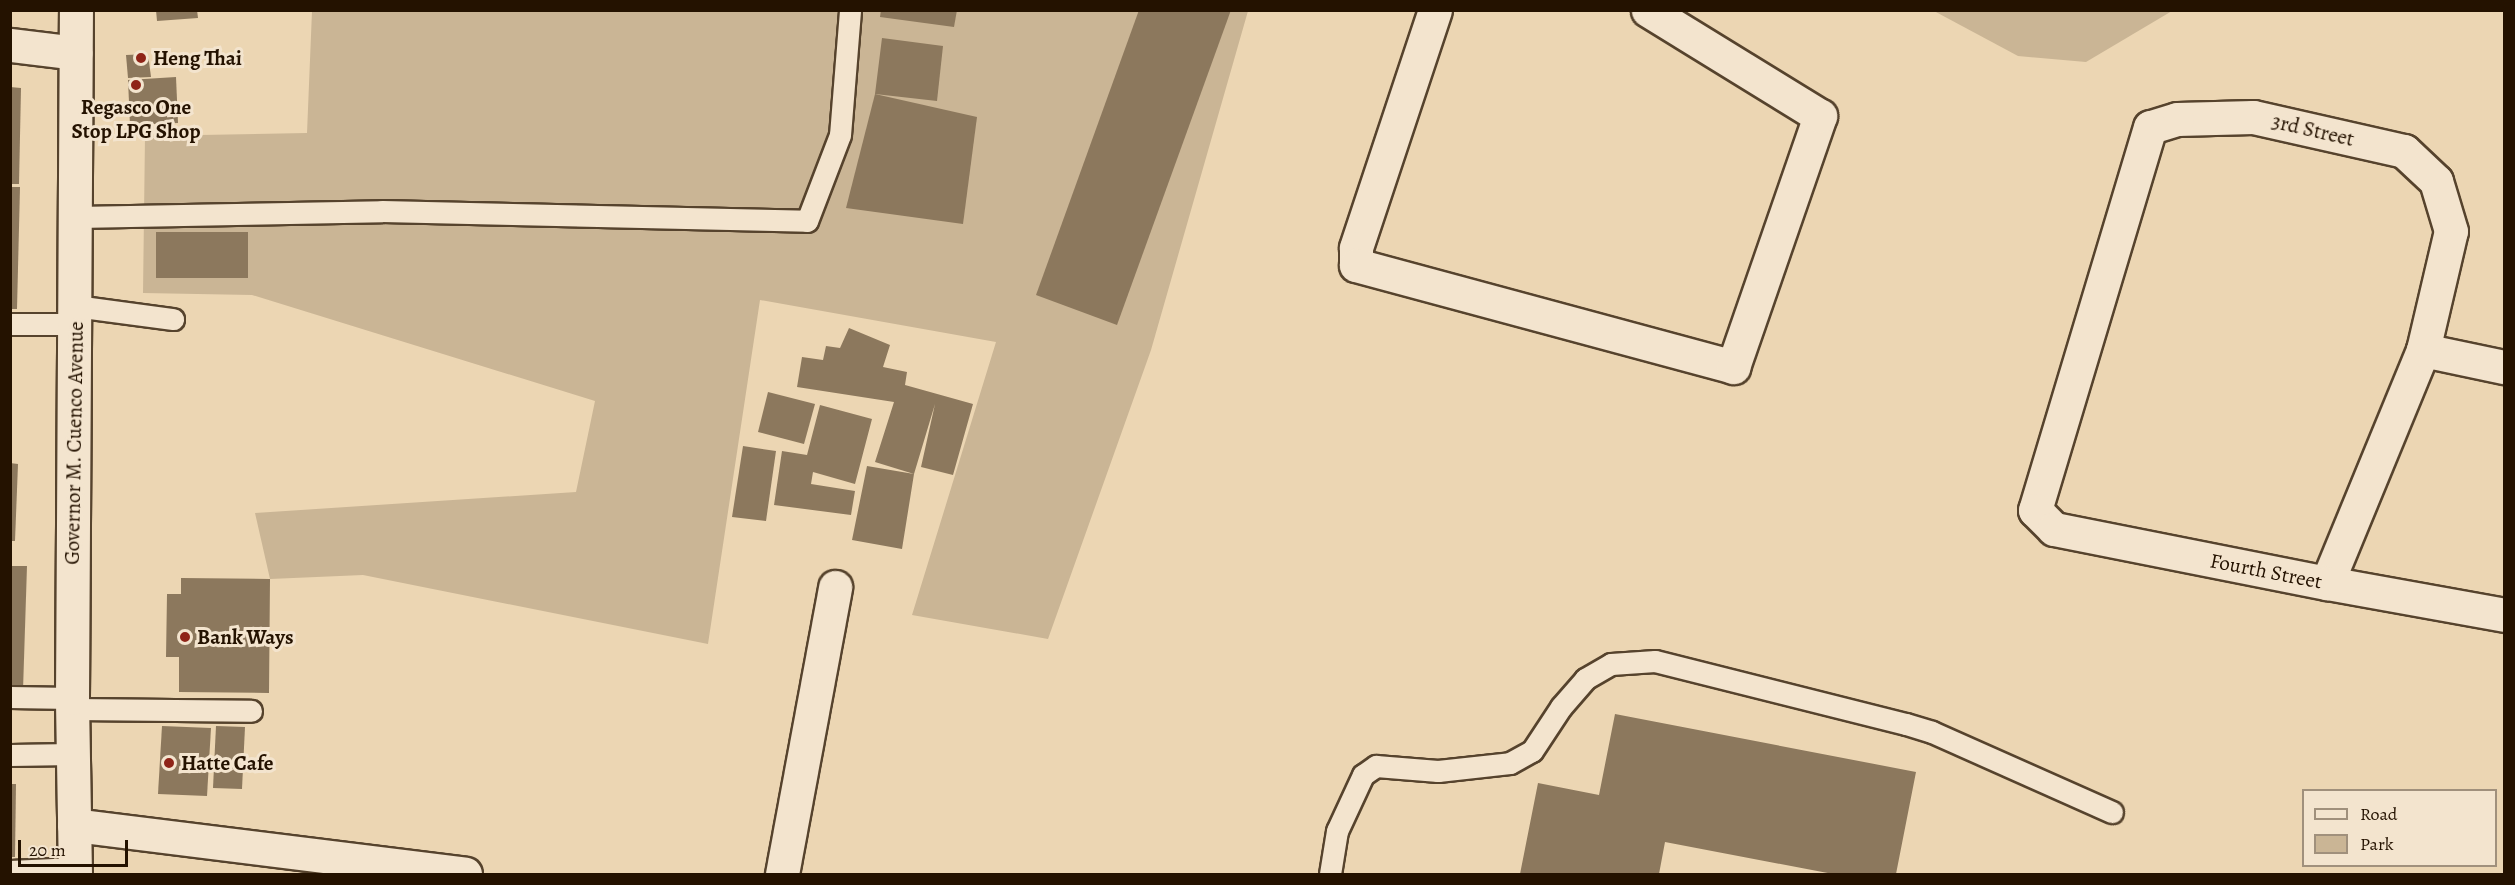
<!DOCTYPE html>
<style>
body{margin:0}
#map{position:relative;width:2515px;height:885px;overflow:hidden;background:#ecd6b3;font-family:Alegreya,serif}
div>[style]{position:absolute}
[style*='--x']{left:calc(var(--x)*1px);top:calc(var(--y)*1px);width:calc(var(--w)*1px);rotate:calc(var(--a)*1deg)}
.green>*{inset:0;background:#cab595}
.building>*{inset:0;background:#8c785d}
.roads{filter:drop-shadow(2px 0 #56432d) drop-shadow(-2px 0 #56432d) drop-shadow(0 2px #56432d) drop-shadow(0 -2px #56432d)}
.lane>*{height:21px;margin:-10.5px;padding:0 10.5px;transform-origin:10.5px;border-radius:10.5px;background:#f3e4ce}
.street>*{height:33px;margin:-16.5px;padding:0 16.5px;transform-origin:16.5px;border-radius:16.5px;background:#f3e4ce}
.secondary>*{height:33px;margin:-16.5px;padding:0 16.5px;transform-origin:16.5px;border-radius:16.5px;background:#f3e4ce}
.dots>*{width:16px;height:16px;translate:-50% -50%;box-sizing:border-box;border:3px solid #f3e4ce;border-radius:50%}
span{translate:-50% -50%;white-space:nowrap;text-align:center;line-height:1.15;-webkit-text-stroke:6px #f3e4ce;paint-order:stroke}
.poi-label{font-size:21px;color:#241200;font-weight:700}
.left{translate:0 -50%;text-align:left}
.street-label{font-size:21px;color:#241200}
.frame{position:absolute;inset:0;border:12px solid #241200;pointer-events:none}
.legend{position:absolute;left:2302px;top:789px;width:195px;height:78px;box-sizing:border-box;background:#f3e4ce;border:2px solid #a0907c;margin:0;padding:8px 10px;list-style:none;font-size:18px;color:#241200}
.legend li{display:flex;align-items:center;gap:12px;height:30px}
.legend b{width:30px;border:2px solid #a0907c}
.scale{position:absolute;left:18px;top:840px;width:110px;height:27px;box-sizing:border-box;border:3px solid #241200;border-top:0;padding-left:8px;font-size:18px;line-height:21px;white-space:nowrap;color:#241200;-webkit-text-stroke:4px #f3e4ce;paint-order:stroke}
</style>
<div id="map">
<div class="green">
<div style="clip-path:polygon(312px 11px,1248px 11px,1151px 350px,1048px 639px,912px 615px,996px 342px,760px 300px,708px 644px,363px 575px,270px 579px,255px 513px,576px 492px,595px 401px,252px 295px,143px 293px,145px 136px,307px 133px)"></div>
<div style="clip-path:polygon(1934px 11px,2172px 11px,2086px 62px,2018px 56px)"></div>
</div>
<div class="building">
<div style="clip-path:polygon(156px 10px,197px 10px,198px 18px,157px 21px)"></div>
<div style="clip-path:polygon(881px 10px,957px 10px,954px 27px,880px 17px)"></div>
<div style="clip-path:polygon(1139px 10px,1231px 10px,1117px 325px,1036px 295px)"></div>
<div style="clip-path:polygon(882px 38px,943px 46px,937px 101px,875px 94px)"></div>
<div style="clip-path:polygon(148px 54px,151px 77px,128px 78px,126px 55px)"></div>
<div style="clip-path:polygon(176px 77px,178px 123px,130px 125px,128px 80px)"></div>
<div style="clip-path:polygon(10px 87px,21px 88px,19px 184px,10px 184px)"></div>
<div style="clip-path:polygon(875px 94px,977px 117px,963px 224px,846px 208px)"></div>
<div style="clip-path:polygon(10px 187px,20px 187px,17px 309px,10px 309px)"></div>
<div style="clip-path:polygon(156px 232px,248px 232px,248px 278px,156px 278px)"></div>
<div style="clip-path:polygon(849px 328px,890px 345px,883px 367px,907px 372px,905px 385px,973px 404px,953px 475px,921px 467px,935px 404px,914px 474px,902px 549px,852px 540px,867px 466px,914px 474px,875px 462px,894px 402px,797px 387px,802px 357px,823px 360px,826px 346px,840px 348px)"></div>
<div style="clip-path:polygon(768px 392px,815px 404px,804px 444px,758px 432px)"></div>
<div style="clip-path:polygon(820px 405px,872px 419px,855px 484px,813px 472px,811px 484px,855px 491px,851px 515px,774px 505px,782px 451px,807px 455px)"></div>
<div style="clip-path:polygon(743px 446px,776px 451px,766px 521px,732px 517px)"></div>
<div style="clip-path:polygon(10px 463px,18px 464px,15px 541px,10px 541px)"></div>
<div style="clip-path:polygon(10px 566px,27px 566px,23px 690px,10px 690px)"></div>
<div style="clip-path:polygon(181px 578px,270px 579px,269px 693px,179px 692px,179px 657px,166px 657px,167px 594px,181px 594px)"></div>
<div style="clip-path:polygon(1615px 714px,1916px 772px,1896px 874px,1833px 874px,1665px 842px,1659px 874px,1520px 874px,1538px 783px,1599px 795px)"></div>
<div style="clip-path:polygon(162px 726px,211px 728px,207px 796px,158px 794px)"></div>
<div style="clip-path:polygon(216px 726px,245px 727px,242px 789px,213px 788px)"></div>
<div style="clip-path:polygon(10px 784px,16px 784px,15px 857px,10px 857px)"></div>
</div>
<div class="roads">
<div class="lane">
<div style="--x:77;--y:217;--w:305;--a:-1.1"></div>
<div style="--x:382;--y:211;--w:425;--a:1.3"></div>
<div style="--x:807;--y:221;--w:92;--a:-69"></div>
<div style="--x:840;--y:135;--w:125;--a:-85.4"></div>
<div style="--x:75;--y:306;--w:99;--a:7.6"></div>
<div style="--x:10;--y:324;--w:66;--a:0"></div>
<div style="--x:10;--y:697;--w:62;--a:0.9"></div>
<div style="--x:73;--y:709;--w:178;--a:0.6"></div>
<div style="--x:10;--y:755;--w:63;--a:-0.9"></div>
<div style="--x:10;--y:871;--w:65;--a:-2.6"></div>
<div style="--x:1330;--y:874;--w:44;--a:-80.8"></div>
<div style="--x:1337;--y:831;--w:62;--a:-65.1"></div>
<div style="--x:1363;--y:775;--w:16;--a:-35"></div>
<div style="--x:1376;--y:766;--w:62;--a:4.6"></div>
<div style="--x:1438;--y:771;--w:72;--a:-6.3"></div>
<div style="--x:1510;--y:763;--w:25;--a:-29"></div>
<div style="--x:1532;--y:751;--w:53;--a:-56.6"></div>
<div style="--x:1561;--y:707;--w:37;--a:-49"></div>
<div style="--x:1585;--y:679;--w:30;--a:-30"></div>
<div style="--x:1611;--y:664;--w:44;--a:-3.9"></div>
<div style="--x:1655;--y:661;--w:259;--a:14.1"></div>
<div style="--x:1906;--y:724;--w:27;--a:17"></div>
<div style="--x:1932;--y:732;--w:197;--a:24"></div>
</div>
<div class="street">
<div style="--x:1435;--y:10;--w:251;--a:108.4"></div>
<div style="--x:1356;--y:248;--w:17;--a:90"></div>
<div style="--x:1356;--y:265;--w:391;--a:15.1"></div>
<div style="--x:1733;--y:367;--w:266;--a:-70.9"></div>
<div style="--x:1820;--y:116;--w:202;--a:-148.4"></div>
<div style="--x:10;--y:45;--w:66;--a:6.9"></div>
<div style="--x:2423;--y:350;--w:83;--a:11.9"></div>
<div style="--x:2327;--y:583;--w:252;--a:-67.6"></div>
<div style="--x:2423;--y:350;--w:122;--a:-76.8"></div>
<div style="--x:2451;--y:231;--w:52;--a:-106.7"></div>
<div style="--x:2436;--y:181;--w:44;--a:-136.8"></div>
<div style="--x:2404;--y:151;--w:155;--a:-167.3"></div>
<div style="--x:2253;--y:117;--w:76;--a:178.5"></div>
<div style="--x:2177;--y:119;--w:28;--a:163"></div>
<div style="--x:2150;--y:127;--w:400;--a:106.7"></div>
<div style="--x:2035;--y:510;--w:27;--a:45"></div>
<div style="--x:2054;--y:529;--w:278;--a:11.2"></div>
<div style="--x:2327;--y:583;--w:180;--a:10.2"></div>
<div style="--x:74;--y:825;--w:394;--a:7.1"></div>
<div style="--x:782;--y:874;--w:292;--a:-79.5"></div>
</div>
<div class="secondary">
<div style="--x:75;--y:874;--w:176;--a:-91"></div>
<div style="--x:72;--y:698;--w:688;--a:-89.67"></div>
</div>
</div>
<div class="dots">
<div style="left:141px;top:58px;background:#8f2418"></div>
<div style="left:136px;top:85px;background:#8f2418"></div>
<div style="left:185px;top:637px;background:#8f2418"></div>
<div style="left:169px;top:763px;background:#8f2418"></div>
</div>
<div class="poi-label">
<span class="left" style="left:153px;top:58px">Heng Thai</span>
<span style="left:136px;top:119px">Regasco One<br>Stop LPG Shop</span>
<span class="left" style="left:197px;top:637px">Bank Ways</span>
<span class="left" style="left:181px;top:763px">Hatte Cafe</span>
</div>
<div class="street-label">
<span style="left:2313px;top:130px;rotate:13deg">3rd Street</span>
<span style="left:74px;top:443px;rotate:-89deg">Governor M. Cuenco Avenue</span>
<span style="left:2266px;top:571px;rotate:11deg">Fourth Street</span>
</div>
<div class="frame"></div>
<ul class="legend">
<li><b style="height:8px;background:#f3e4ce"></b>Road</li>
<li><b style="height:16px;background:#cab595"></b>Park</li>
</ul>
<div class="scale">20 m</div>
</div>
